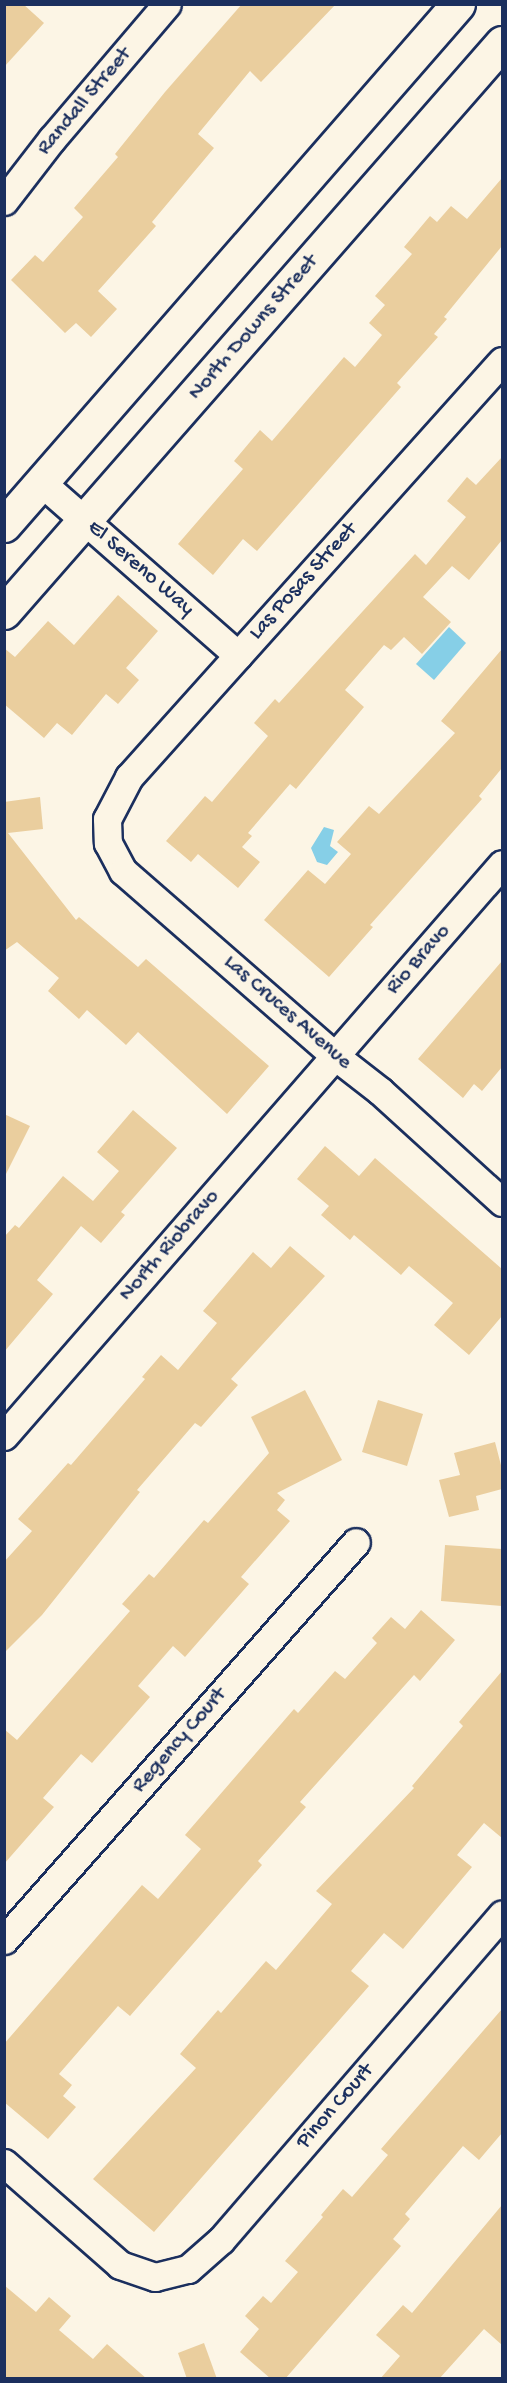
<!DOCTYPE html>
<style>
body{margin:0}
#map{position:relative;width:507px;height:2383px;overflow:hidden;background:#fcf5e5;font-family:"Gochi Hand",sans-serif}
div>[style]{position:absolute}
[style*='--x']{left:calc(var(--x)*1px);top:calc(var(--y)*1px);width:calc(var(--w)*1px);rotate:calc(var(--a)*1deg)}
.water>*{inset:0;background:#86cfe7}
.building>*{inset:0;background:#eace9e}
.roads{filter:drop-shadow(2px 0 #1b2f5e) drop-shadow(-2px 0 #1b2f5e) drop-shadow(0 2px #1b2f5e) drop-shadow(0 -2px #1b2f5e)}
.minor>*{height:27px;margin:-13.5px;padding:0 13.5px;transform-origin:13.5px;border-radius:13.5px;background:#fcf5e5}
.secondary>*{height:33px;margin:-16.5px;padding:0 16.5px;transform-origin:16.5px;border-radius:16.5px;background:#fcf5e5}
span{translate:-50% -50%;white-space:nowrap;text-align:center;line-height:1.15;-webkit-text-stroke:4.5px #fcf5e5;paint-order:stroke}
.street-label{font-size:22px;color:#1b2f5e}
.frame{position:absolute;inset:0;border:6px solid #1b2f5e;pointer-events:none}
</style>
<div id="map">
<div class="water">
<div style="clip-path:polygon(449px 627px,466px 643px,434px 680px,416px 664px)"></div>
<div style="clip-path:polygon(324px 827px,334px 830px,330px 846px,338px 852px,327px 865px,317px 862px,311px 848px)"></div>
</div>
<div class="building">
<div style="clip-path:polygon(4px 4px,23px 4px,44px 23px,4px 67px)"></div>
<div style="clip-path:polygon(242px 4px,336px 4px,261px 82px,250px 71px,198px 134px,214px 148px,152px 222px,156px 226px,98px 291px,117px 309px,91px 337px,76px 323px,65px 333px,11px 280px,35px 255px,43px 262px,83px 217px,74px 208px,118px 157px,115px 154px,165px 92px)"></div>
<div style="clip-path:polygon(502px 178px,502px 246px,444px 317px,447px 319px,434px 334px,438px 337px,397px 383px,401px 387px,257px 551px,243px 539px,213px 575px,178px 544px,243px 469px,234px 461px,260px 430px,272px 441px,344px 357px,355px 367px,382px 335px,369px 323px,385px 305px,375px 296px,412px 254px,404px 247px,430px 216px,437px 222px,451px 206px,467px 219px)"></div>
<div style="clip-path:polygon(502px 457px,502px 540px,469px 580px,452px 566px,423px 597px,451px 622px,422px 654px,404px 637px,391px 650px,384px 645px,345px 690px,364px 707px,296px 789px,290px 784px,248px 833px,252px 836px,242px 847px,260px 862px,238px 888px,198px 854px,191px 862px,166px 841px,205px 796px,212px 802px,268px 736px,254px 723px,275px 699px,279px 703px,415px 554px,426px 565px,466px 517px,447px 501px,467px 477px,476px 485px)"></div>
<div style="clip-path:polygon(118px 595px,158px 631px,126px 668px,139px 680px,118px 704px,106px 694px,72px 735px,57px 723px,44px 738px,4px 704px,4px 648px,15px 657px,48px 621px,74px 645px)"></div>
<div style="clip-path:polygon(502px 649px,502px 768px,479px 796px,482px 799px,370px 925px,373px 927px,329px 977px,264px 920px,308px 870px,325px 884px,351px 854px,337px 842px,369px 806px,379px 814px,455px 733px,441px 721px)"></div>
<div style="clip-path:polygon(40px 797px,43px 829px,8px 833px,76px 920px,79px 917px,138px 967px,146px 959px,269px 1066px,227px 1114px,138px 1032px,126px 1045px,87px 1010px,79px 1019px,48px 991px,59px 978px,17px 942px,4px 951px,4px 802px)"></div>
<div style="clip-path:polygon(502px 961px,502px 1067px,482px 1091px,474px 1084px,463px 1098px,418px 1059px)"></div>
<div style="clip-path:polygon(133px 1110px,177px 1148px,121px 1212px,125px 1215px,101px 1243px,81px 1226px,37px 1280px,53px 1294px,4px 1352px,4px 1237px,15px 1225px,19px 1228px,63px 1176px,93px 1201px,119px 1171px,97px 1152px)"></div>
<div style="clip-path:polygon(4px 1114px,30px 1126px,4px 1178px)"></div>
<div style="clip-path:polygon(325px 1146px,359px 1176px,375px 1158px,502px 1269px,502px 1316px,469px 1355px,434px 1325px,453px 1303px,409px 1266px,401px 1275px,354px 1235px,350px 1240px,321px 1215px,329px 1206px,297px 1179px)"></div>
<div style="clip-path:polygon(290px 1246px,325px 1276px,231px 1379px,238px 1385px,201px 1427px,195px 1423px,137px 1490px,140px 1492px,42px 1615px,4px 1653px,4px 1562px,32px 1531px,18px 1519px,68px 1463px,71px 1465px,145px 1379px,142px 1377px,161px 1355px,178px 1370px,217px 1323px,203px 1311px,253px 1252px,271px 1268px)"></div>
<div style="clip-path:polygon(305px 1390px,342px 1460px,277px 1493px,285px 1500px,277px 1510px,290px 1521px,241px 1577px,249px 1584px,185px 1657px,173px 1646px,138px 1686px,150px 1697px,92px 1763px,81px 1754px,43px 1798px,54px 1807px,4px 1864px,4px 1729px,17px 1740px,130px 1611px,122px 1604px,149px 1574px,154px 1578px,204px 1520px,208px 1523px,269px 1453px,251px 1417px)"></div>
<div style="clip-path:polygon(378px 1400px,423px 1414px,407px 1466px,362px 1452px)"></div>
<div style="clip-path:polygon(495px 1442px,502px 1469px,502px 1489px,476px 1496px,479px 1510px,449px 1517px,439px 1480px,460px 1475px,454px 1453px)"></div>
<div style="clip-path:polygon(445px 1545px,502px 1549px,502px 1606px,441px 1601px)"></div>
<div style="clip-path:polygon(421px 1610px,455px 1640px,420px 1681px,414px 1675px,300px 1802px,306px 1807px,258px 1861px,262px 1865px,130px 2016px,118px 2006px,59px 2074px,72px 2085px,63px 2096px,76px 2107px,48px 2139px,4px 2102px,4px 2044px,142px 1885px,158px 1899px,201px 1849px,185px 1835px,294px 1709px,298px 1713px,335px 1671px,345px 1679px,377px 1643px,372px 1638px,391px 1617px,405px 1629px)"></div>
<div style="clip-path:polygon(502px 1671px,502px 1838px,484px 1823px,457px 1855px,472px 1867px,403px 1949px,384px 1933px,351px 1971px,369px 1986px,154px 2232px,93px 2179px,196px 2068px,180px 2054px,218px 2010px,221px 2013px,266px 1961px,276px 1970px,332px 1904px,316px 1891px,414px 1788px,412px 1786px,463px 1726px,459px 1722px)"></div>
<div style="clip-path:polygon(502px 2009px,502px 2133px,479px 2160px,463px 2146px,405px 2214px,410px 2219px,393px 2239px,401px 2246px,285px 2379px,271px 2379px,240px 2352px,259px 2329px,245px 2316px,263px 2296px,271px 2303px,298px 2272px,285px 2261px,323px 2217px,321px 2215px,343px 2189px,352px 2197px,388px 2155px,381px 2149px)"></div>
<div style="clip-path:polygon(502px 2205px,502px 2345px,484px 2329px,439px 2379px,380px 2379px,400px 2356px,376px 2335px,403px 2305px,412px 2313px)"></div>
<div style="clip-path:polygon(4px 2285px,36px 2312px,49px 2297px,71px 2316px,59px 2330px,93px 2359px,107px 2344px,147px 2379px,4px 2379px)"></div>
<div style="clip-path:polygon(204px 2343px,217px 2379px,187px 2379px,178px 2353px)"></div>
</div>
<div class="roads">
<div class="minor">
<div style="--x:4;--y:201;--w:78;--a:-52.3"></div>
<div style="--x:52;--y:139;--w:177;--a:-49.6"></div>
<div style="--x:502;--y:361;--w:559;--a:131.88"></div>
<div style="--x:129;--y:777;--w:47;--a:117.6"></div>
<div style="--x:107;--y:819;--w:24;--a:88"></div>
<div style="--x:108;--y:843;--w:32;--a:62"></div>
<div style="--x:123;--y:871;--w:281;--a:41.1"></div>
<div style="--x:335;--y:1056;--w:57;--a:37.9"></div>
<div style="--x:380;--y:1091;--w:165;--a:42.3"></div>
<div style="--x:42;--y:483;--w:261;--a:41.3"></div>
<div style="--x:4;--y:1436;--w:758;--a:-48.96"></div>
<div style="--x:4;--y:1940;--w:531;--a:-48.51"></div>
<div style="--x:4;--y:2163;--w:154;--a:41.3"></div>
<div style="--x:120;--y:2265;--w:37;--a:19"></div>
<div style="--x:155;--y:2277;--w:34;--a:-14"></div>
<div style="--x:188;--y:2269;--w:44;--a:-41.3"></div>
<div style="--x:221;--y:2240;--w:430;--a:-49.2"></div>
</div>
<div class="secondary">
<div style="--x:4;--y:525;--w:691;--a:-48.93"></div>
<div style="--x:4;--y:612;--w:756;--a:-48.81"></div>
</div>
</div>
<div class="street-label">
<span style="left:85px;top:102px;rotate:-50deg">Randall Street</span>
<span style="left:254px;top:328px;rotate:-49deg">North Downs Street</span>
<span style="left:140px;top:569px;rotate:41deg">El Sereno Way</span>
<span style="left:304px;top:582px;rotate:-48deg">Las Posas Street</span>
<span style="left:419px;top:960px;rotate:-49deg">Rio Bravo</span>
<span style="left:287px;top:1013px;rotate:41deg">Las Cruces Avenue</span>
<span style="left:170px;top:1246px;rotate:-49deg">North Riobravo</span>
<span style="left:180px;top:1741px;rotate:-49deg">Regency Court</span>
<span style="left:336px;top:2107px;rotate:-49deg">Pinon Court</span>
</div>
<div class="frame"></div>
</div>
